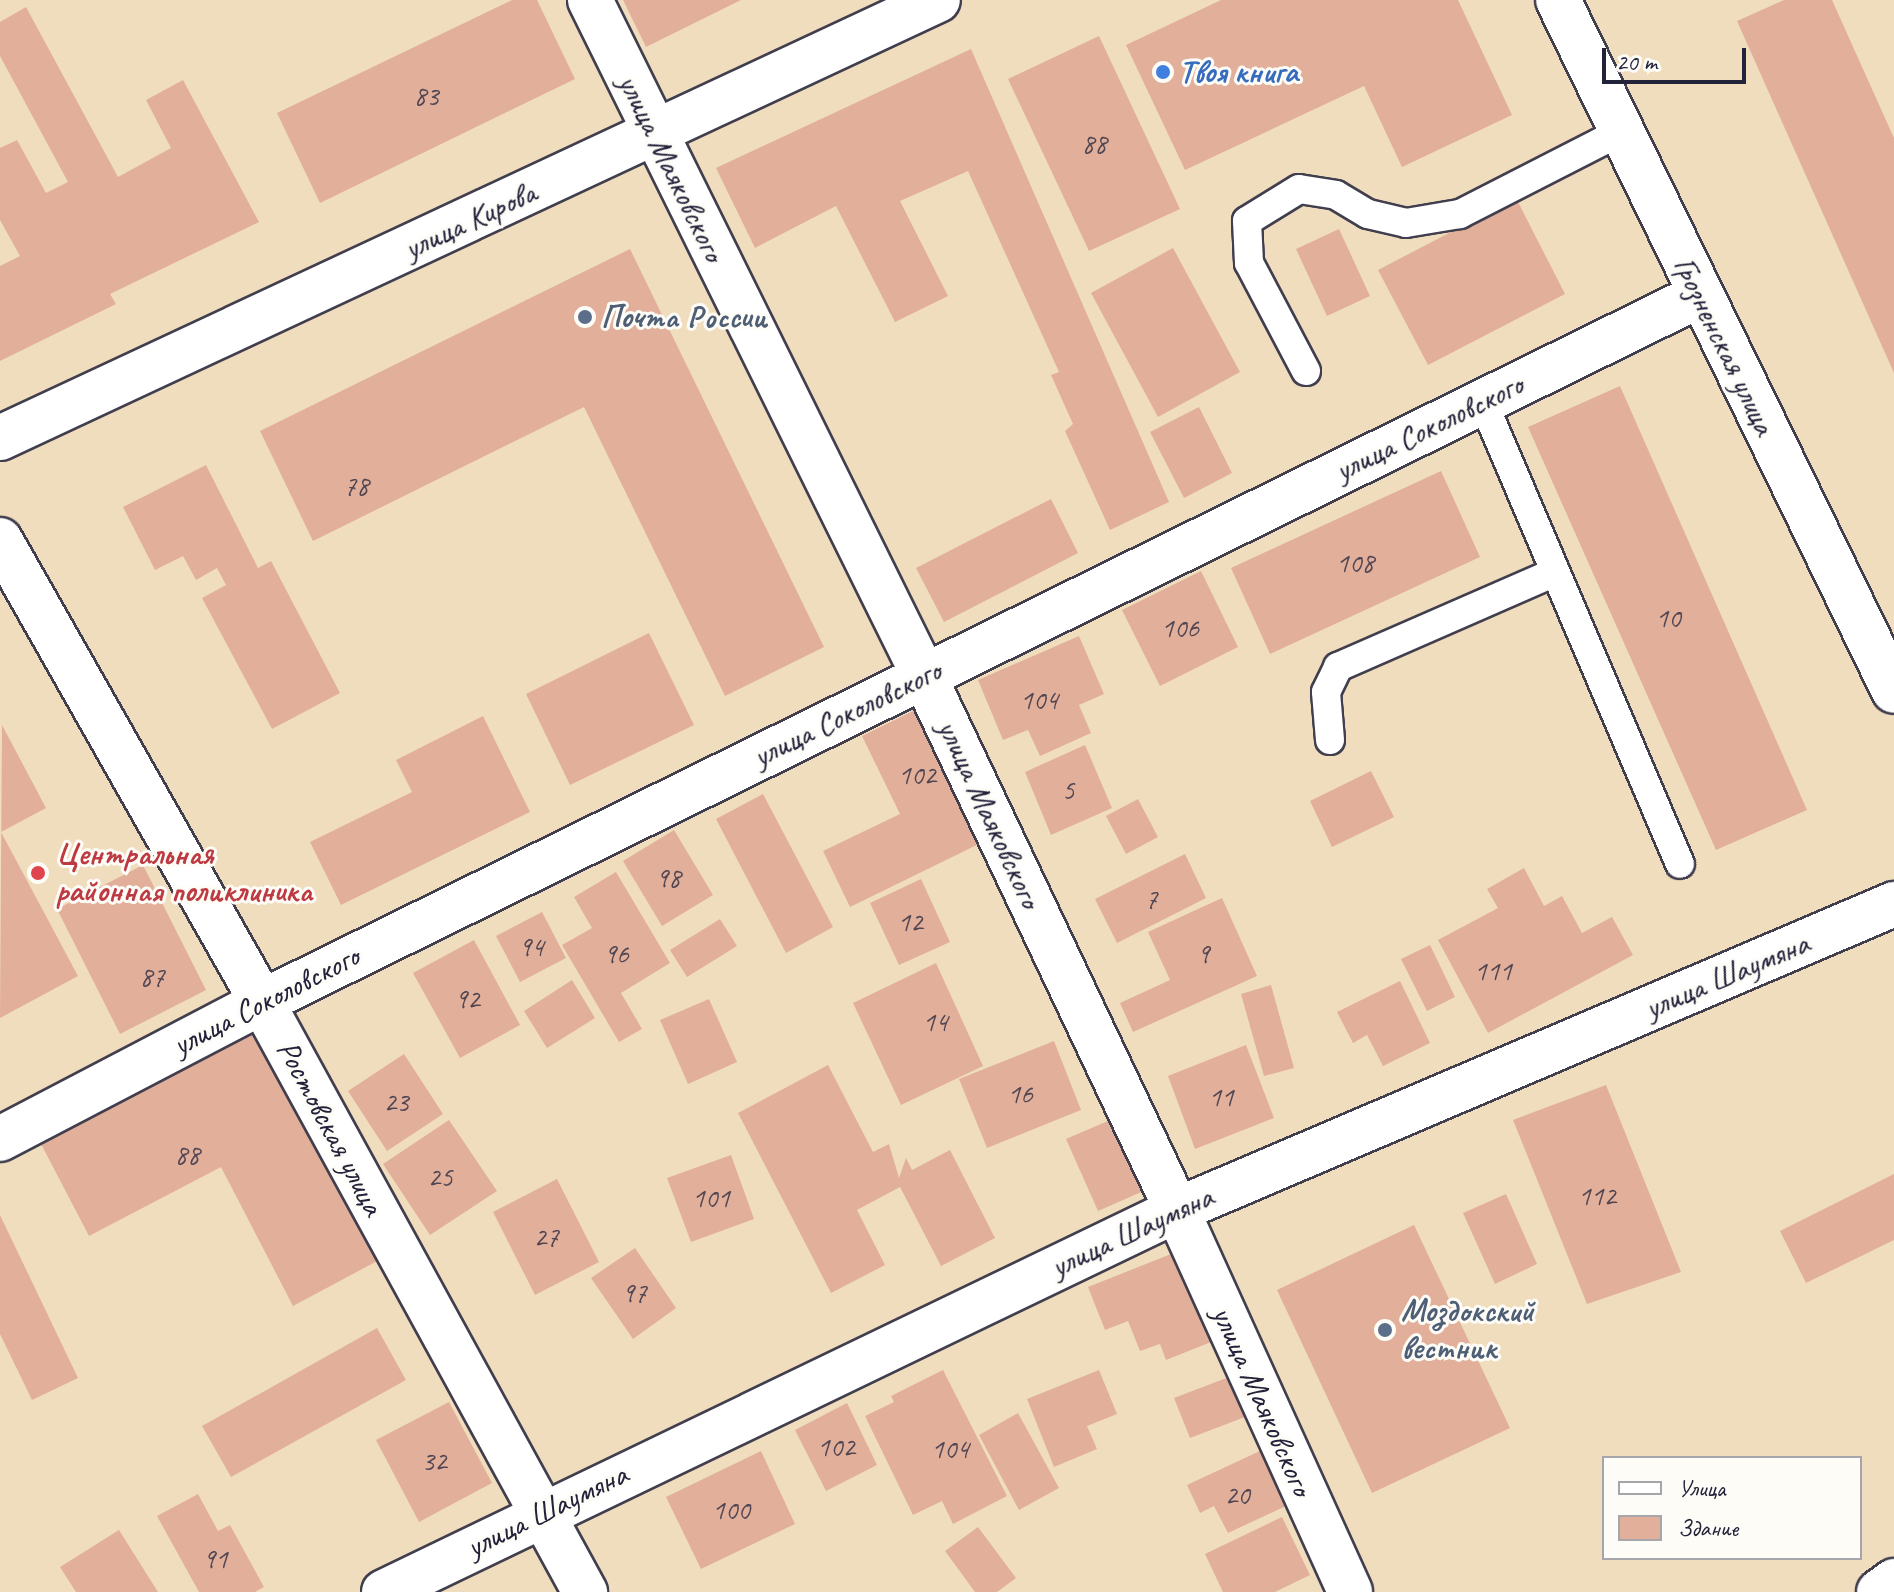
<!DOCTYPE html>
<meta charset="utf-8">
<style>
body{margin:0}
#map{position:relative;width:1894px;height:1592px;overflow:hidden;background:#f0ddbd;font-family:Caveat,sans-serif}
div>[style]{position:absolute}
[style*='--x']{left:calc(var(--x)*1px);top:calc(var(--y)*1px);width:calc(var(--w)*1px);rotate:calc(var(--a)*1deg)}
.building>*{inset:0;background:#e2b09a}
.roads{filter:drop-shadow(2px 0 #413e4e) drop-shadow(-2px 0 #413e4e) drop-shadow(0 2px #413e4e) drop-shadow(0 -2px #413e4e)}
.lane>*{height:28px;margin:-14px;padding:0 14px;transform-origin:14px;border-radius:14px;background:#fff}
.street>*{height:44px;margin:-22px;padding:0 22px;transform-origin:22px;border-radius:22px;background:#fff}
.secondary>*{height:44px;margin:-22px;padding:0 22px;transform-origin:22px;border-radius:22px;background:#fff}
.dots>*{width:22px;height:22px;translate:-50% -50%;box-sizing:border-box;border:4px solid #fdfcf7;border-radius:50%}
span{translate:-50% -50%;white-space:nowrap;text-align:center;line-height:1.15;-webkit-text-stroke:6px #fdfcf7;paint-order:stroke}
.number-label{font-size:28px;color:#524653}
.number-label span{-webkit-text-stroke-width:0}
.shop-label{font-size:32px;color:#366cbe;font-weight:700}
.left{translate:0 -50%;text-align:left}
.street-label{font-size:32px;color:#22223b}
.service-label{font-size:32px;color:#4e5e75;font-weight:700}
.health-label{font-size:32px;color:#be3a42;font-weight:700}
.legend{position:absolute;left:1602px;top:1456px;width:260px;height:104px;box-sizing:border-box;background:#fdfcf7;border:2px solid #a5a5ac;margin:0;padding:10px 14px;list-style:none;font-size:24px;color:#22223b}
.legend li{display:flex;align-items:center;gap:16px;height:40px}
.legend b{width:40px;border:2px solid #a5a5ac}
.scale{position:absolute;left:1602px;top:48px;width:144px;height:36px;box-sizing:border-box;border:4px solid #22223b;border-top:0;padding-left:10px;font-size:24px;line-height:28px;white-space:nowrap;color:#22223b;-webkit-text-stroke:6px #fdfcf7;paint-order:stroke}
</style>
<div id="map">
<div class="building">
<div style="clip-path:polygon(512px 0,537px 0,575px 79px,320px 203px,277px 113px)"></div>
<div style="clip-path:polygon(623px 0,741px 0,646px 47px)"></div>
<div style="clip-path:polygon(1221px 0,1458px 0,1512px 115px,1402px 167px,1364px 86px,1185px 170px,1126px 45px)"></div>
<div style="clip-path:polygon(1784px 0,1832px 0,1894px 138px,1894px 373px,1737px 21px)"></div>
<div style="clip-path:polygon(26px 7px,118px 177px,171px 148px,146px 100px,183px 80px,259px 222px,110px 294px,116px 304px,0 361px,0 266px,20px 256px,0 220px,0 148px,17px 140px,46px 193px,68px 182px,0 56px,0 22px)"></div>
<div style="clip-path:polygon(1099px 36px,1180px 209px,1089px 251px,1008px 79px)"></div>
<div style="clip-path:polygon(971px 49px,1169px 502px,1110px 530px,1065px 431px,1073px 424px,1051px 375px,1059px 372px,968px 171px,900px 201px,948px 296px,895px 322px,836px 206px,755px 248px,716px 168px)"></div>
<div style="clip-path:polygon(1516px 198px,1565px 294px,1428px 365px,1378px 270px)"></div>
<div style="clip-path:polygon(1339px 229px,1370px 296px,1327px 316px,1296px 249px)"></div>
<div style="clip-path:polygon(1173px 248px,1240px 372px,1158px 417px,1091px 293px)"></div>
<div style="clip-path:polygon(630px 249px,824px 647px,725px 696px,584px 407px,313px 541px,260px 431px)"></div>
<div style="clip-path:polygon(1620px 386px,1807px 810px,1716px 850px,1528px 427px)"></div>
<div style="clip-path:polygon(1199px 407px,1232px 473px,1184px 498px,1150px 432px)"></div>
<div style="clip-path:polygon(206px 465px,258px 568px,271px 561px,340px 693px,272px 729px,202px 598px,226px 585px,217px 568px,196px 580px,183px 556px,155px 570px,123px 507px)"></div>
<div style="clip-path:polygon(1441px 471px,1480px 557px,1270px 654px,1231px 568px)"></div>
<div style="clip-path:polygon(1051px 499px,1078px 553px,944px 622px,916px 568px)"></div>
<div style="clip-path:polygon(1201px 571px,1238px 647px,1160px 686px,1122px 610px)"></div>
<div style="clip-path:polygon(649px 633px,694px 725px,570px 785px,526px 694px)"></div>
<div style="clip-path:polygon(1079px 636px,1104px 694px,1079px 705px,1091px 733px,1040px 756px,1028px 730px,1003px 740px,978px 680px)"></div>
<div style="clip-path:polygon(921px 707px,985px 841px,850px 907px,823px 851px,900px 814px,862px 736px)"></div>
<div style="clip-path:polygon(483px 716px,530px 812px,341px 905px,310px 842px,412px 792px,396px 760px)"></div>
<div style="clip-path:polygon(2px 725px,46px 808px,1px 832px,78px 976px,0 1018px)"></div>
<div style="clip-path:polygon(1085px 745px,1112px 808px,1051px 835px,1025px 772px)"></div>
<div style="clip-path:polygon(1371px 771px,1394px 817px,1332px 847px,1310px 801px)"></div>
<div style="clip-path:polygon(763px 794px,833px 927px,786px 953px,716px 819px)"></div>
<div style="clip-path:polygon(1138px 799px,1158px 837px,1126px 854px,1106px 816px)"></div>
<div style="clip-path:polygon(674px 830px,713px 895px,662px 926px,623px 861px)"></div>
<div style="clip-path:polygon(1185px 854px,1206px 898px,1117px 943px,1095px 899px)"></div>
<div style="clip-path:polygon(143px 865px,206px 990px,120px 1034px,57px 909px)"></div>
<div style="clip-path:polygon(1524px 868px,1544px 906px,1562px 896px,1582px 933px,1612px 917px,1633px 955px,1488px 1033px,1438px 940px,1498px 908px,1487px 889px)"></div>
<div style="clip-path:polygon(616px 872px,670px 963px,621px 993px,642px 1029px,619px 1042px,562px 945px,592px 928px,574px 897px)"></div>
<div style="clip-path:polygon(921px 879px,950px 942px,899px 965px,870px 903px)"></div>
<div style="clip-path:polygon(1222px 898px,1257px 976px,1133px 1032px,1120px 1003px,1170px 980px,1148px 932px)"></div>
<div style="clip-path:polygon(542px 912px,566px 958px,520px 982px,496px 936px)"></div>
<div style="clip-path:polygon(720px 919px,737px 946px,687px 977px,670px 950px)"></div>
<div style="clip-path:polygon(474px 940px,520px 1025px,460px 1058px,413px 973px)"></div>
<div style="clip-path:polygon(1430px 945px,1455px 997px,1427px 1011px,1401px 959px)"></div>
<div style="clip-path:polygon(936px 963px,983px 1066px,901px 1105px,853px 1003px)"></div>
<div style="clip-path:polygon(572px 980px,595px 1018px,547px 1048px,524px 1011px)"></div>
<div style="clip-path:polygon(1400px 981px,1430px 1043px,1383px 1066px,1367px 1035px,1353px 1043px,1337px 1012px)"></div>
<div style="clip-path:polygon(1271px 985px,1294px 1068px,1264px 1076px,1241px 994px)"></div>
<div style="clip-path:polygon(709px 999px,737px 1062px,688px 1084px,660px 1020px)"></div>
<div style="clip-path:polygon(260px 1027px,381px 1259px,293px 1306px,221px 1167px,89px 1236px,40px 1142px)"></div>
<div style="clip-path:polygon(1054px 1041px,1081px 1110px,987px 1148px,959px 1079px)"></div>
<div style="clip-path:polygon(1246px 1045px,1274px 1118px,1195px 1149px,1168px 1076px)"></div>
<div style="clip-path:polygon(404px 1054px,443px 1114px,387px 1151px,348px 1091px)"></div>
<div style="clip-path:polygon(828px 1065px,873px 1152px,889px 1144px,899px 1178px,906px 1158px,912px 1170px,950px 1150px,995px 1238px,941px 1266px,900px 1187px,857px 1210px,885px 1265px,831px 1293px,738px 1113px)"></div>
<div style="clip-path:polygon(1606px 1085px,1681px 1272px,1587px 1304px,1513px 1120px)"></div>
<div style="clip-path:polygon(1117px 1117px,1148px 1189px,1098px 1211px,1066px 1139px)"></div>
<div style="clip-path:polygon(449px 1120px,497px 1191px,430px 1235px,383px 1164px)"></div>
<div style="clip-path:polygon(731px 1155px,754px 1219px,691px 1242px,667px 1178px)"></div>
<div style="clip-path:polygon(1894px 1174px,1894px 1240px,1806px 1283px,1780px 1231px)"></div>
<div style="clip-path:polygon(557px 1179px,599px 1262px,535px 1295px,493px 1212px)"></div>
<div style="clip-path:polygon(1506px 1194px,1537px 1264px,1495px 1284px,1463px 1213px)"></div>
<div style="clip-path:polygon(0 1215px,78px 1378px,32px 1400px,0 1334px)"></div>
<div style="clip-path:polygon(1414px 1225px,1510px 1428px,1372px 1493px,1277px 1290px)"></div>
<div style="clip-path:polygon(635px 1248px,676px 1308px,633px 1339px,591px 1278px)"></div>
<div style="clip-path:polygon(1181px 1250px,1216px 1340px,1166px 1360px,1160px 1344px,1140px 1351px,1128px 1321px,1105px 1330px,1088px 1287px)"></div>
<div style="clip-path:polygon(377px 1328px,406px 1380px,231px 1477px,202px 1426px)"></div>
<div style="clip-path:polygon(943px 1370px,1007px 1496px,953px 1524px,942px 1501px,913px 1515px,865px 1416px,894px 1402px,891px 1396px)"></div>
<div style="clip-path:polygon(1099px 1370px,1117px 1414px,1087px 1426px,1097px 1449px,1054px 1467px,1027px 1399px)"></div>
<div style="clip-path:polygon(1229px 1377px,1245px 1417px,1190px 1438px,1174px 1398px)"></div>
<div style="clip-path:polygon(449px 1402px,492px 1483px,419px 1522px,376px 1440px)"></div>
<div style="clip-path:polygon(847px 1403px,877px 1465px,826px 1491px,795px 1430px)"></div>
<div style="clip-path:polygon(1018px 1413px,1059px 1488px,1019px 1510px,979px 1435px)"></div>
<div style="clip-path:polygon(1262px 1450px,1288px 1505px,1228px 1533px,1214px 1506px,1200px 1513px,1187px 1485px)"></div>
<div style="clip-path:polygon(761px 1451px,795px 1524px,701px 1569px,666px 1497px)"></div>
<div style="clip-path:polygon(198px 1494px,218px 1531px,230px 1525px,264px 1587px,255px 1592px,199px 1592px,157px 1516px)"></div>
<div style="clip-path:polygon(1282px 1517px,1310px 1575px,1275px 1592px,1223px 1592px,1205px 1554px)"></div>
<div style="clip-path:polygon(978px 1527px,1016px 1578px,997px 1592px,975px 1592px,945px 1551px)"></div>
<div style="clip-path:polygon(119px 1530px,158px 1592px,76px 1592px,60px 1567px)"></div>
</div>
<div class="roads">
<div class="lane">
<div style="--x:1306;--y:371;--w:122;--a:-117.8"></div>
<div style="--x:1249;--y:263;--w:42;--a:-92.7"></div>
<div style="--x:1247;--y:221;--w:61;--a:-31.6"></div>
<div style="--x:1299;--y:189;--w:37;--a:9"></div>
<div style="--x:1336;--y:195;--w:37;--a:31"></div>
<div style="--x:1368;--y:214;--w:39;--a:13"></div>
<div style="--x:1406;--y:223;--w:55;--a:-9.5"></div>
<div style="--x:1460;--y:214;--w:180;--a:-27.1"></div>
<div style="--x:1483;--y:402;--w:502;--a:66.91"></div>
<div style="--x:1330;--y:740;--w:48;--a:-94.8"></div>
<div style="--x:1326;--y:692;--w:28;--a:-64"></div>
<div style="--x:1338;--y:667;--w:237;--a:-23.6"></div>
</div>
<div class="street">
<div style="--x:590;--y:0;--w:754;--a:63.71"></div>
<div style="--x:924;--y:676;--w:591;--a:64.65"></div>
<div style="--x:1177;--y:1210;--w:419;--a:65.6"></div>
<div style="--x:0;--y:540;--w:531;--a:60.44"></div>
<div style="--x:262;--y:1002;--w:673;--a:61.3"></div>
<div style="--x:1879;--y:1592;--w:19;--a:-36"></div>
</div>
<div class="secondary">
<div style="--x:1558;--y:0;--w:768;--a:64.07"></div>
<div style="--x:0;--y:438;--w:1035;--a:-25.03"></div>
<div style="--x:0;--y:1139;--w:296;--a:-27.6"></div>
<div style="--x:262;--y:1002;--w:1600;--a:-26.18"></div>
<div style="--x:384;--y:1592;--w:880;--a:-25.72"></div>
<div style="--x:1177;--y:1210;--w:780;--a:-23.11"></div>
</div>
</div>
<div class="dots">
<div style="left:1163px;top:72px;background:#3f7fe0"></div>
<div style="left:585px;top:317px;background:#5c6f8a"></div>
<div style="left:38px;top:873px;background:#e0444e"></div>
<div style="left:1385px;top:1330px;background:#5c6f8a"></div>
</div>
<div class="number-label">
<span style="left:426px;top:96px">83</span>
<span style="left:1094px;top:144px">88</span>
<span style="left:356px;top:486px">78</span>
<span style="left:1355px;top:563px">108</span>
<span style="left:1668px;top:618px">10</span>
<span style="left:1180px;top:628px">106</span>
<span style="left:1039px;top:700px">104</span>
<span style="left:917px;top:775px">102</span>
<span style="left:1068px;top:790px">5</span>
<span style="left:668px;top:878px">98</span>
<span style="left:1151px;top:899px">7</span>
<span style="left:910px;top:922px">12</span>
<span style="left:531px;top:947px">94</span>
<span style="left:616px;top:954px">96</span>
<span style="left:1203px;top:954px">9</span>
<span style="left:1493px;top:971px">111</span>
<span style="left:152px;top:977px">87</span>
<span style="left:467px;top:999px">92</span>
<span style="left:935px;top:1022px">14</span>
<span style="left:1020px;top:1094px">16</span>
<span style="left:1221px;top:1097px">11</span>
<span style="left:396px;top:1102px">23</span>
<span style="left:187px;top:1155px">88</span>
<span style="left:440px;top:1177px">25</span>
<span style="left:1597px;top:1196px">112</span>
<span style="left:711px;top:1198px">101</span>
<span style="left:546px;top:1237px">27</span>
<span style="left:634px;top:1293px">97</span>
<span style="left:836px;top:1447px">102</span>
<span style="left:950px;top:1449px">104</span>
<span style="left:434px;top:1461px">32</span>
<span style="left:1237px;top:1495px">20</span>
<span style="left:731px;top:1510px">100</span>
<span style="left:215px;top:1559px">91</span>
</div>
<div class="shop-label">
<span class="left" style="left:1179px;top:72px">Твоя книга</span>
</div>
<div class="street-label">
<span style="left:671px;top:168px;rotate:64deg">улица Маяковского</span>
<span style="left:470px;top:221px;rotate:-25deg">улица Кирова</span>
<span style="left:1724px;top:346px;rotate:64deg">Грозненская улица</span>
<span style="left:1429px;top:428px;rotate:-26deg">улица Соколовского</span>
<span style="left:847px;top:714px;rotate:-26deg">улица Соколовского</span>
<span style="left:989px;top:814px;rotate:65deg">улица Маяковского</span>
<span style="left:1727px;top:976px;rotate:-23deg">улица Шаумяна</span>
<span style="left:266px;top:1001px;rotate:-27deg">улица Соколовского</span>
<span style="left:330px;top:1128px;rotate:62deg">Ростовская улица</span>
<span style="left:1132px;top:1232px;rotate:-25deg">улица Шаумяна</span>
<span style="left:1262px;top:1401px;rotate:66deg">улица Маяковского</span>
<span style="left:547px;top:1511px;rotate:-26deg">улица Шаумяна</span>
</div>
<div class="service-label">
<span class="left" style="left:601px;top:317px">Почта России</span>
<span class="left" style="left:1401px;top:1330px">Моздокский<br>вестник</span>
</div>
<div class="health-label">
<span class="left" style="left:56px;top:873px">Центральная<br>районная поликлиника</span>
</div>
<ul class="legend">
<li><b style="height:10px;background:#fff"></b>Улица</li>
<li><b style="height:22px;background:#e2b09a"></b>Здание</li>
</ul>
<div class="scale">20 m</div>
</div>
